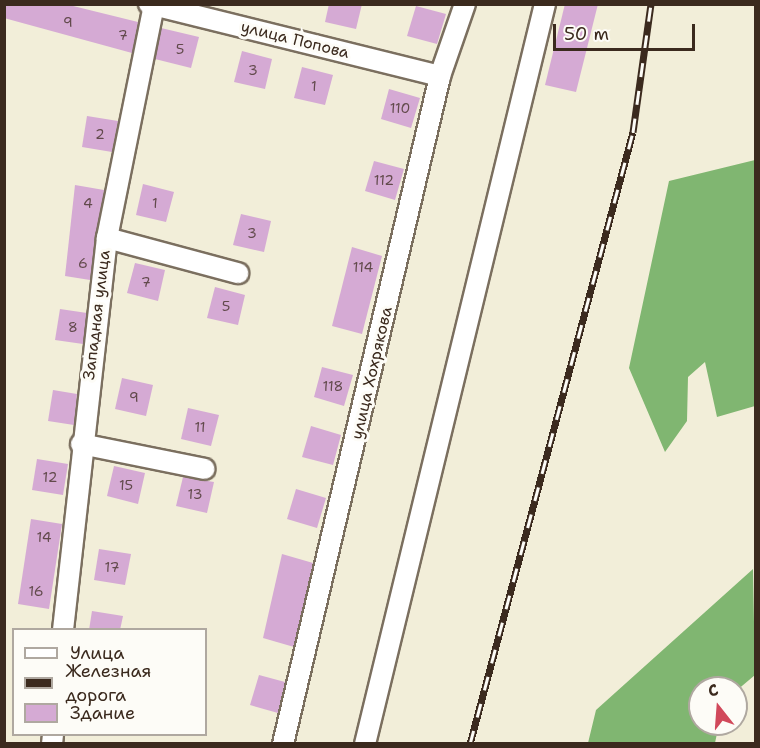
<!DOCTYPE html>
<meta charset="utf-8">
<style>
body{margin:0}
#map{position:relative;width:760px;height:748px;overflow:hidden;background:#f2eed9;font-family:"Shantell Sans",sans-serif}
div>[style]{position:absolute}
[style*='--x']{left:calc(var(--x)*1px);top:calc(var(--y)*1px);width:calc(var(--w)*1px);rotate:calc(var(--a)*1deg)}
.forest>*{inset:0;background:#80b671}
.building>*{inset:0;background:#d5aad4}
.roads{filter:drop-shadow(2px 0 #7b6f5f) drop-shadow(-2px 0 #7b6f5f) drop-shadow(0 2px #7b6f5f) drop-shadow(0 -2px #7b6f5f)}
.minor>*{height:20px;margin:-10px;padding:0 10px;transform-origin:10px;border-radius:10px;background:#fff}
.rail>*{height:7px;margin-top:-3.5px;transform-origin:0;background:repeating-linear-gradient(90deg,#fdfcf7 0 14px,#3b2a1e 0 28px);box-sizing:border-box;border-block:2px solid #3b2a1e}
span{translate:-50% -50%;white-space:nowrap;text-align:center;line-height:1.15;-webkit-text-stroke:6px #fdfcf7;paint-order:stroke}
.number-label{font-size:14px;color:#624a4c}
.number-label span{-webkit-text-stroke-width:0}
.street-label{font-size:16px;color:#3b2a1e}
.frame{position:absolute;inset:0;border:6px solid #3b2a1e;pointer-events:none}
.legend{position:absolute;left:12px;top:628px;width:195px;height:108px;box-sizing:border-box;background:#fdfcf7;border:2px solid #afa8a0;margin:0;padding:8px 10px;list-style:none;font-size:18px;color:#3b2a1e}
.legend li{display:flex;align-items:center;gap:12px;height:30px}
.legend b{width:30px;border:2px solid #afa8a0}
.north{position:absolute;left:688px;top:676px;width:60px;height:60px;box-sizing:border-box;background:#fdfcf7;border:2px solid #afa8a0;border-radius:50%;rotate:343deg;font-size:16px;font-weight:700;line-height:24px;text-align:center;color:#3b2a1e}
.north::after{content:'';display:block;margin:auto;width:21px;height:27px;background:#d1495b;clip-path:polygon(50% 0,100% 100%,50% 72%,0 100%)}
.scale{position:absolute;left:553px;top:24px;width:142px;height:27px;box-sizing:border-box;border:3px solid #3b2a1e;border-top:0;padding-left:8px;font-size:18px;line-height:21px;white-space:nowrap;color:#3b2a1e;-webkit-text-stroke:4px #fdfcf7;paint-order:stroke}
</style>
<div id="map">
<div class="forest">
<div style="clip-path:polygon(755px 160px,755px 406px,717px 417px,705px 362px,688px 377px,687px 421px,665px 452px,629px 368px,669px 181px)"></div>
<div style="clip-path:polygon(753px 569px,755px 675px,736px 691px,700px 688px,700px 724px,719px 724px,715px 743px,588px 743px,596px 710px)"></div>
</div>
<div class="building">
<div style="clip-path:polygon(4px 4px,65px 4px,138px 22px,132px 53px,4px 18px)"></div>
<div style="clip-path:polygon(329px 4px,362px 4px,356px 29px,325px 22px)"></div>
<div style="clip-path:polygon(565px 4px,598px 4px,576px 92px,545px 85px)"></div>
<div style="clip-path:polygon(416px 6px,446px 14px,437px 44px,407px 36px)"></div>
<div style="clip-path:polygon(161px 28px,199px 37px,191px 68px,155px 59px)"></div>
<div style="clip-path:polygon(242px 51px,272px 59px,265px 89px,234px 82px)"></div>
<div style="clip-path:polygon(302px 67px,333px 75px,325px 105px,294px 98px)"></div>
<div style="clip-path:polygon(389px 89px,420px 98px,411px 128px,381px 119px)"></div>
<div style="clip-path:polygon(87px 116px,118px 121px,112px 152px,82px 147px)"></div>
<div style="clip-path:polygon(374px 161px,404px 169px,395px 200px,365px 191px)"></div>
<div style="clip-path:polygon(143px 184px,174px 192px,166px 222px,136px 215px)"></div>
<div style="clip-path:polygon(75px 185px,104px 190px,90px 280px,65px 276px)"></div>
<div style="clip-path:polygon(241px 214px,271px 221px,264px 252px,233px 245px)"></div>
<div style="clip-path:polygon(352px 247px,382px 256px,362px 334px,332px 326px)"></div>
<div style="clip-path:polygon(135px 263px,165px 270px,158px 301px,127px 293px)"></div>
<div style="clip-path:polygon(215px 287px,245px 295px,238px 325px,207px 318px)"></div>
<div style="clip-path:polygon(60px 309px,87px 313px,83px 344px,55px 340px)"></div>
<div style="clip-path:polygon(322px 367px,353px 375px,344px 406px,314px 397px)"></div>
<div style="clip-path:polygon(122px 378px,153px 385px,146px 416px,115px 409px)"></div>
<div style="clip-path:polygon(53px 390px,77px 394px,74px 425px,48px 421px)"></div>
<div style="clip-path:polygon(188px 408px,219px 415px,211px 446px,181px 439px)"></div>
<div style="clip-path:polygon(311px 426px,341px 435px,333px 465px,302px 457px)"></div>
<div style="clip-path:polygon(37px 459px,68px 464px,63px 495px,32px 490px)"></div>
<div style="clip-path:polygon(114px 466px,145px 473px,138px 504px,107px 496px)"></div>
<div style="clip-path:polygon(183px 477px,214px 482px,207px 513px,176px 506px)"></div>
<div style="clip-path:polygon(296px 489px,326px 498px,317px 528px,287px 519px)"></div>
<div style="clip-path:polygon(31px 519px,62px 524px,49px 609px,18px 604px)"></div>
<div style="clip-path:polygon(99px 549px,131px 554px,125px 585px,94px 580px)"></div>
<div style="clip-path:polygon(282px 554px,313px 563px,294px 647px,263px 638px)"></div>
<div style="clip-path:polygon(92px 611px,123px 616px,120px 630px,89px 630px)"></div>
<div style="clip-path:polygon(259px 675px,285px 682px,278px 713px,250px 705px)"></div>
</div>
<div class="roads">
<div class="minor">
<div style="--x:149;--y:4;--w:300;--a:13.9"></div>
<div style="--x:107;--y:238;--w:136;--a:15"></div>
<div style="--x:81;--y:444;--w:126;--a:11.4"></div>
<div style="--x:63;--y:630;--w:394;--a:-83.6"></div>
<div style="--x:107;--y:238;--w:239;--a:-78.6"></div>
<div style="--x:52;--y:744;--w:10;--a:-84"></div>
<div style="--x:283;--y:744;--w:686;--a:-76.77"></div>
<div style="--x:440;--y:76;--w:76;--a:-70.9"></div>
<div style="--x:365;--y:744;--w:762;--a:-76.33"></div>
</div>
</div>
<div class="rail">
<div style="--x:470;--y:744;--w:633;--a:-75.09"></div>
<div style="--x:633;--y:132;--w:129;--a:-82"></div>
</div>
<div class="number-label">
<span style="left:68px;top:22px">9</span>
<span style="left:123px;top:35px">7</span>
<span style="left:180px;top:49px">5</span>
<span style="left:253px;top:70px">3</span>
<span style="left:314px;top:86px">1</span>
<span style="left:400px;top:108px">110</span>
<span style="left:100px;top:134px">2</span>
<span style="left:384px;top:180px">112</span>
<span style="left:88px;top:203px">4</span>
<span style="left:155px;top:203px">1</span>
<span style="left:252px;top:233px">3</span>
<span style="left:83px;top:263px">6</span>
<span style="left:363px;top:267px">114</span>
<span style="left:146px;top:282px">7</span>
<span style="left:226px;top:306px">5</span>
<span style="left:73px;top:327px">8</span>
<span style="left:333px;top:386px">118</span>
<span style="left:134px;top:397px">9</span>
<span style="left:200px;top:427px">11</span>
<span style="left:50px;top:477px">12</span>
<span style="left:126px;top:485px">15</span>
<span style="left:195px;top:494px">13</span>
<span style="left:44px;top:537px">14</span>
<span style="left:112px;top:567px">17</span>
<span style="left:36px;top:591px">16</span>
</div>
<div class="street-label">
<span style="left:295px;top:40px;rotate:14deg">улица Попова</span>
<span style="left:97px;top:315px;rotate:-83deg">Западная улица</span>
<span style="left:372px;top:373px;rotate:-77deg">улица Хохрякова</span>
</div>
<div class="frame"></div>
<ul class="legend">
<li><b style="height:8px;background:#fff"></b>Улица</li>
<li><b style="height:8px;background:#3b2a1e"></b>Железная дорога</li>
<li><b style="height:16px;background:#d5aad4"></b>Здание</li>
</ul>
<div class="north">С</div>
<div class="scale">50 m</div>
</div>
